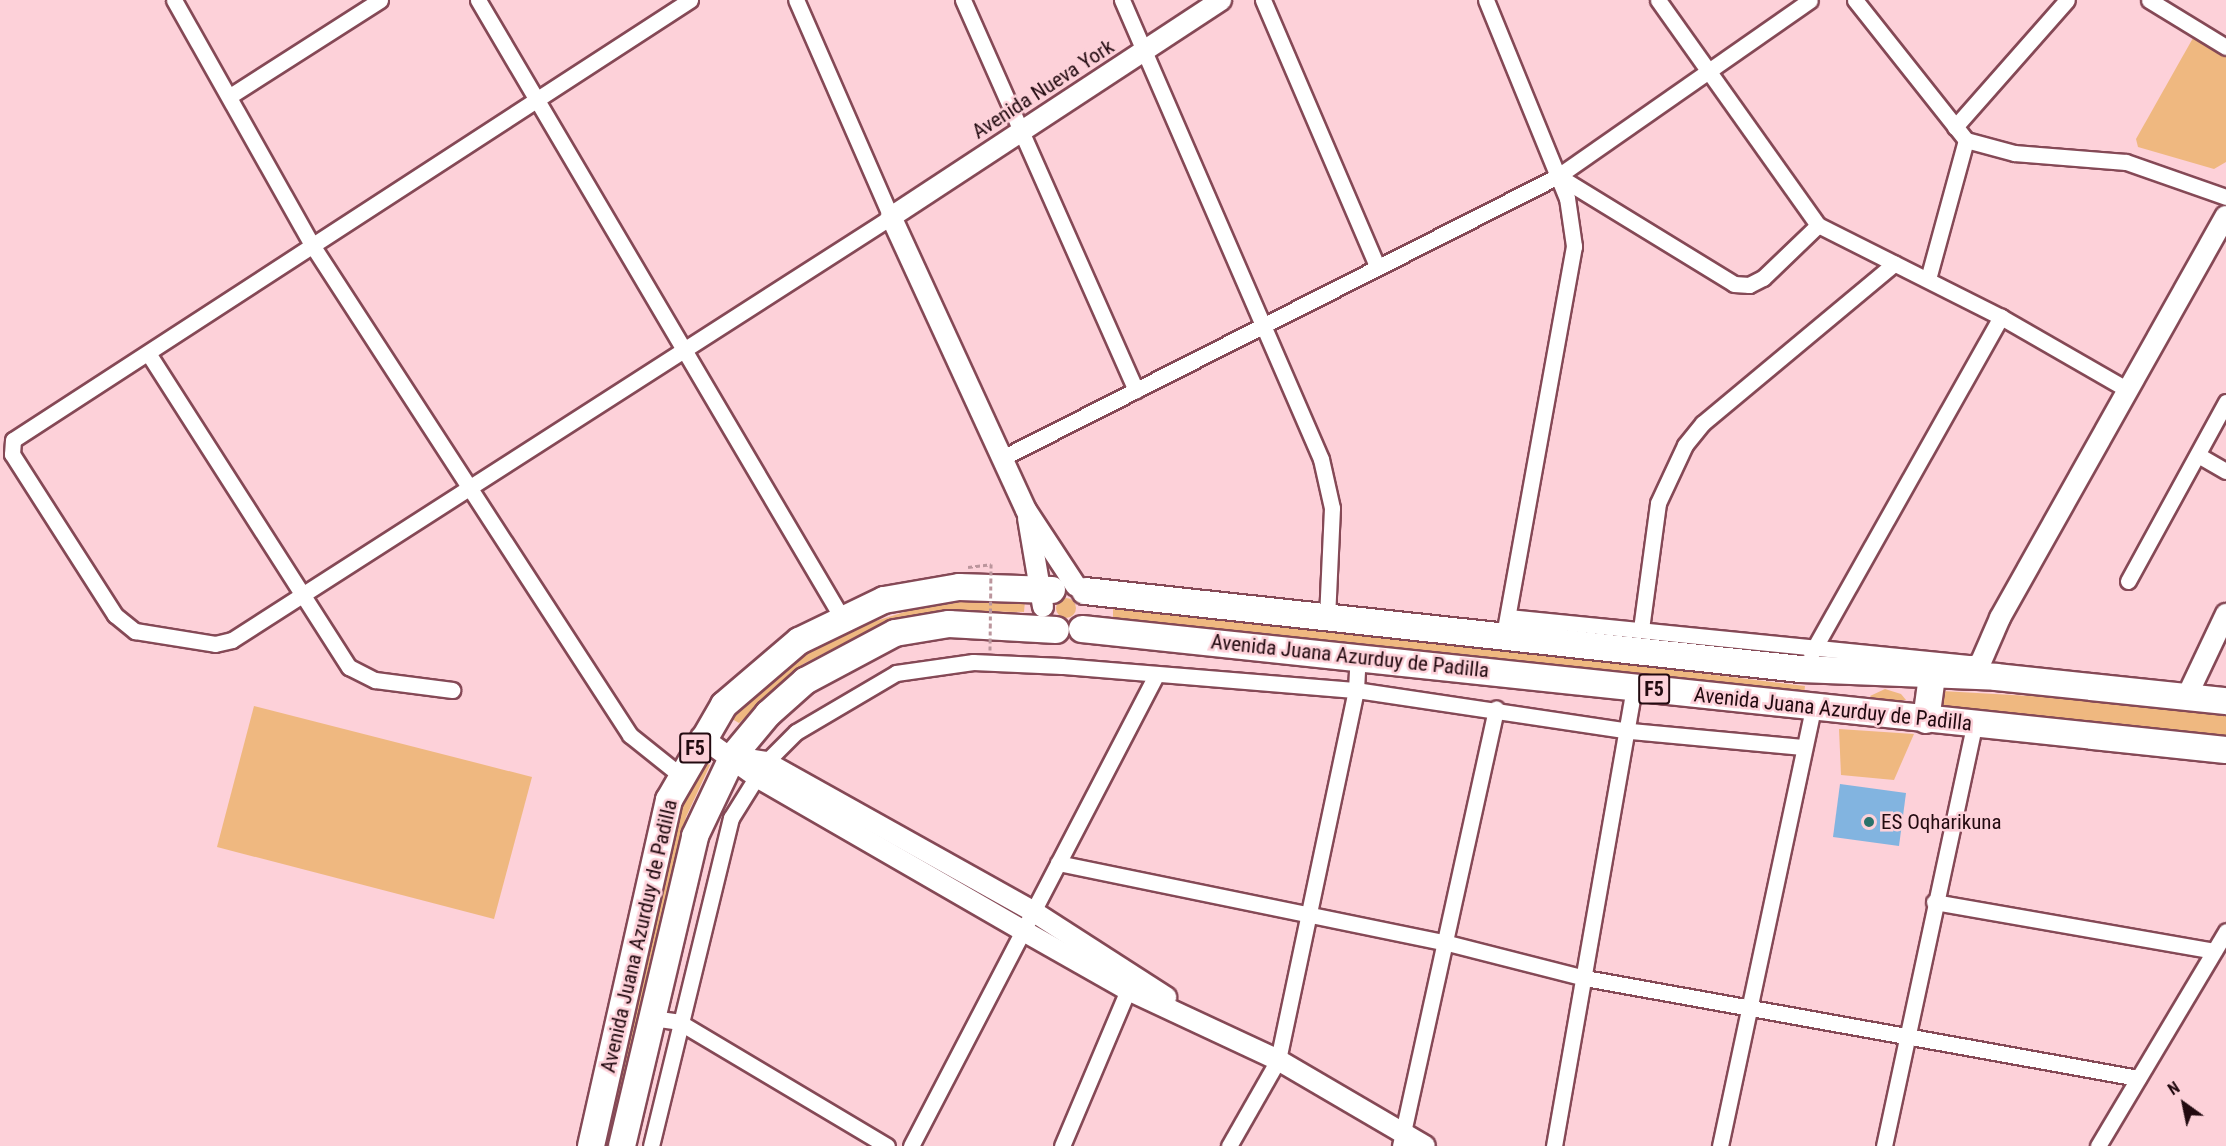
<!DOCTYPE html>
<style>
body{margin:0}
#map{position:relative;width:2226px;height:1146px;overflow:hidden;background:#fdd1d9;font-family:"Roboto Condensed",sans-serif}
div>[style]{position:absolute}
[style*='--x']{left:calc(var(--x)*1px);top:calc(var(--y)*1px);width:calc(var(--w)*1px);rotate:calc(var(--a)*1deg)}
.green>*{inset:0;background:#efb880}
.round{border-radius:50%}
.building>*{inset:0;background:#82b4e0}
.path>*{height:3px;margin-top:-1.5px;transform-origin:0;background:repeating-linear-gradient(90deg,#bb959c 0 4.5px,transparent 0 7.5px)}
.roads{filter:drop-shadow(2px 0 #854956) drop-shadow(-2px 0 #854956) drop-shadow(0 2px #854956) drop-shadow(0 -2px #854956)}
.minor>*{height:15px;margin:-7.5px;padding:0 7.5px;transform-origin:7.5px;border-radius:7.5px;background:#fff}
.tertiary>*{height:20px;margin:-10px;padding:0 10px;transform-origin:10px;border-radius:10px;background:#fff}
.trunk>*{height:26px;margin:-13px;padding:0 13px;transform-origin:13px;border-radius:13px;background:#fff}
.path-bridge>*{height:3px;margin-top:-1.5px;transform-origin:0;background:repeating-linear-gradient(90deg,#bb959c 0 4.5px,transparent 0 7.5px)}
.dots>*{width:16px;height:16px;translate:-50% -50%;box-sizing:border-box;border:3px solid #fdd1d9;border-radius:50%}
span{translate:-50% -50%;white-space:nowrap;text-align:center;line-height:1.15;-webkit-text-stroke:5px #fdd1d9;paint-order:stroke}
.shield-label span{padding:2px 4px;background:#fdd1d9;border:2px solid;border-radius:4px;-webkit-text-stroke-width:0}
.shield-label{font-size:20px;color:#220a10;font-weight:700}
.street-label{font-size:21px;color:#220a10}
.poi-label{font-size:21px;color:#220a10}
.left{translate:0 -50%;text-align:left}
.north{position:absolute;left:2154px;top:1074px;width:60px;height:60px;-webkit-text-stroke:4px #fdd1d9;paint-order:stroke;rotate:327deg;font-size:16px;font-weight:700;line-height:24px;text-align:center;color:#220a10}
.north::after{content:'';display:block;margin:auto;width:21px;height:27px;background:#220a10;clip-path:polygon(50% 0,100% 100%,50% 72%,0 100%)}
</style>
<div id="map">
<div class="green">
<div style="clip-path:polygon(2193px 38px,2226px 57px,2226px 162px,2214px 169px,2138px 147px,2136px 139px)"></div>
<div class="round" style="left:1056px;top:598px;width:20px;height:20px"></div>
<div style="clip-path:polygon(968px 601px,1025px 601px,1024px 612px,963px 611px,877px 626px,803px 664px,739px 723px,732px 719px,800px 657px,850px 629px,911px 610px)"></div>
<div style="clip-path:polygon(1113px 607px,1577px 658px,1805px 686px,1804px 695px,1159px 624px,1113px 618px)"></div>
<div style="clip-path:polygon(1885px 689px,1901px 694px,1906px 700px,1876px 703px,1870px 696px)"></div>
<div style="clip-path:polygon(1942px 691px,2101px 700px,2226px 715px,2226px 740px,1939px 709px)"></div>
<div style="clip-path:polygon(254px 706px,532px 777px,494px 919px,217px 847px)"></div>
<div style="clip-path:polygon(1839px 729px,1914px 734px,1894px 780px,1841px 775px)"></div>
<div style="clip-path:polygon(702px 761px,710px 765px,686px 817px,611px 1146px,603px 1146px,677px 817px)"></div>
</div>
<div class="building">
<div style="clip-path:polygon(1840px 784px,1906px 793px,1899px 846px,1833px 837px)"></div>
</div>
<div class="path">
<div style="--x:968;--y:567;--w:23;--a:-7"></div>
</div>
<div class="roads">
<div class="minor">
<div style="--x:174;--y:0;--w:281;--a:60.6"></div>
<div style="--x:312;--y:245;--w:584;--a:57.02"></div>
<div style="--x:630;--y:735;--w:64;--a:38.7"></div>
<div style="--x:478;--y:0;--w:717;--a:59.5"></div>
<div style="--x:690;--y:0;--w:807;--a:146.98"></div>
<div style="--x:13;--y:440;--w:14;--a:94"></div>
<div style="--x:12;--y:454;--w:191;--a:57.4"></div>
<div style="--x:115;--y:615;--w:26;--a:39"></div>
<div style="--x:135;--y:631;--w:81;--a:9.2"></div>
<div style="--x:215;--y:644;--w:17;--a:-13"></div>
<div style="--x:232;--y:640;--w:783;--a:-32.7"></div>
<div style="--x:891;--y:217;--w:237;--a:-113.6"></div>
<div style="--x:963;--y:0;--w:427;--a:66.1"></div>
<div style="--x:1122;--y:0;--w:500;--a:66.56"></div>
<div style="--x:1321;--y:459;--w:50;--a:77.3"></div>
<div style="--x:1332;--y:508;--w:111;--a:92.6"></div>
<div style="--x:1263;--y:0;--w:289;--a:66.8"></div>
<div style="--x:1486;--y:0;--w:214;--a:67.8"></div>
<div style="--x:1567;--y:198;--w:49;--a:81.7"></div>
<div style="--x:1574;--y:246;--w:399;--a:100.2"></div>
<div style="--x:1658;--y:0;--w:276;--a:54.6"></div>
<div style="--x:1818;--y:225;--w:205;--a:26.7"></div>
<div style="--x:2001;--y:317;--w:146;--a:29.9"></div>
<div style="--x:1855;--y:0;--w:179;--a:51.6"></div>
<div style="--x:1966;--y:140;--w:144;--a:105.3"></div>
<div style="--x:2149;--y:0;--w:90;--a:31.4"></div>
<div style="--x:230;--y:96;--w:178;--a:-32.6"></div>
<div style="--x:1955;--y:127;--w:169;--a:-48.6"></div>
<div style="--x:1966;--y:140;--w:50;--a:15.2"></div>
<div style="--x:2014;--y:153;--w:112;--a:4.6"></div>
<div style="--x:2126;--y:162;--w:106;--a:19.3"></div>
<div style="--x:1558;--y:176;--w:206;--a:31.5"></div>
<div style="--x:1734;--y:284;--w:15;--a:4"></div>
<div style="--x:1749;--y:285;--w:16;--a:-27"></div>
<div style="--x:1763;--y:278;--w:76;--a:-43.9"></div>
<div style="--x:148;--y:353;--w:373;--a:57.4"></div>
<div style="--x:349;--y:667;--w:29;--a:27"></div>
<div style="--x:375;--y:680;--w:78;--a:7.4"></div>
<div style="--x:2198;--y:455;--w:32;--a:30"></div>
<div style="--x:1002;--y:458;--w:623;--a:-26.89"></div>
<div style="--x:1558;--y:176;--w:307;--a:-34.9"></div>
<div style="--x:2128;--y:581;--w:204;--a:-61.3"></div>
<div style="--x:1508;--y:617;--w:465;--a:5.7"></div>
<div style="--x:1641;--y:629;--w:127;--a:-82.3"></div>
<div style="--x:1658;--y:503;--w:64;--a:-65"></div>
<div style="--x:1685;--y:445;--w:28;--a:-51"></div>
<div style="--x:1703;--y:423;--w:249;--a:-39.8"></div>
<div style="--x:1811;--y:654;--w:387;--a:-60.6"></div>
<div style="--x:1058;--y:863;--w:398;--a:11.6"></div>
<div style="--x:1448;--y:943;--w:141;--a:14.3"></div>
<div style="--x:1585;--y:978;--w:562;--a:10.25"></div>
<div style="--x:1934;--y:902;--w:284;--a:9.9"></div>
<div style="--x:652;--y:1018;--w:27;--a:8"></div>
<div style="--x:679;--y:1022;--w:242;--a:30.8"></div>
<div style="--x:651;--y:1146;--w:338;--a:-76.3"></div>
<div style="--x:731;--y:818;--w:66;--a:-58"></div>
<div style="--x:766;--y:762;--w:42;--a:-45"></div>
<div style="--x:796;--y:732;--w:116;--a:-30.5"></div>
<div style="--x:896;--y:673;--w:78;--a:-8.1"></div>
<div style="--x:973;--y:662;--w:89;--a:2.6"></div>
<div style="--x:1062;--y:666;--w:295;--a:4.7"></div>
<div style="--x:1356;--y:690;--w:277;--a:8.5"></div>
<div style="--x:1630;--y:731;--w:174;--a:5.3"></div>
<div style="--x:911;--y:1146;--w:529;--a:-62.51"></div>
<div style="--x:1062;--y:1146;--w:169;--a:-67.1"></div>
<div style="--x:1229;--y:1146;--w:99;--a:-60.3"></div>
<div style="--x:1278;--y:1060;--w:378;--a:-78.1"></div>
<div style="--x:1356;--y:690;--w:35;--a:-87"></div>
<div style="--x:1400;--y:1146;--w:448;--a:-77.6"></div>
<div style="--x:1554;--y:1146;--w:467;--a:-80.1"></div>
<div style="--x:1720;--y:1146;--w:448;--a:-78"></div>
<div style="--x:1884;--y:1146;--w:431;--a:-77.9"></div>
<div style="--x:2098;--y:1146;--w:250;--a:-59.2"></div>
</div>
<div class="tertiary">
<div style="--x:1028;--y:518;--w:90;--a:80.4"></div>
<div style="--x:1076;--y:586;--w:91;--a:-123.3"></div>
<div style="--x:1026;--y:510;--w:323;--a:-114.7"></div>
<div style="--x:891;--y:217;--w:395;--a:-33.3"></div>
<div style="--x:1955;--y:670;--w:26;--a:-13"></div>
<div style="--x:1980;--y:664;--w:50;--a:-66.5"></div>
<div style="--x:2000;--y:618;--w:461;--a:-60.7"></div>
<div style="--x:2187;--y:696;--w:91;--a:-64.6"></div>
<div style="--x:701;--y:737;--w:69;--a:35.5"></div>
<div style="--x:757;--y:777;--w:304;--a:30"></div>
<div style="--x:1020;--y:929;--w:124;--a:29.5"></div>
<div style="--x:1128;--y:990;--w:166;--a:25"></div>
<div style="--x:1278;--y:1060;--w:170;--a:30.3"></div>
<div style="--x:735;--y:757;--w:31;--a:9"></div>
<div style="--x:766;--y:762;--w:304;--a:29.2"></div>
<div style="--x:1031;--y:910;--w:161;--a:32.8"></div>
</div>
<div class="trunk">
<div style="--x:1085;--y:591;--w:720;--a:6.22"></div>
<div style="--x:1801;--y:669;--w:195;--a:2.3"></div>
<div style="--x:1996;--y:677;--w:231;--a:6"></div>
<div style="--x:1082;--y:629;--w:1150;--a:6.04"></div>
<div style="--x:1926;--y:720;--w:44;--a:-82.2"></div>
<div style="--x:591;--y:1146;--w:355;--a:-77.3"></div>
<div style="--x:669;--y:800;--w:110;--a:-59.9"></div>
<div style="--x:724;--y:705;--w:99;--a:-40.5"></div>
<div style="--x:799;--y:641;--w:94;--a:-25.8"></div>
<div style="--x:884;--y:600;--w:76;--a:-9.8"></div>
<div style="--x:959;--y:587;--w:93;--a:1.8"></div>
<div style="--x:622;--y:1146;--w:318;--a:-76.7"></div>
<div style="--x:695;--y:836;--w:89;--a:-64.6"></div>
<div style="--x:733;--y:756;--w:55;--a:-50.2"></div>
<div style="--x:768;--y:714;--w:50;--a:-41.7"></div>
<div style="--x:805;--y:681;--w:102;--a:-28.1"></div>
<div style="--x:895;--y:633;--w:55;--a:-9.5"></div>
<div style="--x:949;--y:624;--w:107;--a:3.2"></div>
</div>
</div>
<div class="path-bridge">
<div style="--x:990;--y:650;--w:86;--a:-89.3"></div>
</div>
<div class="dots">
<div style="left:1869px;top:822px;background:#2a726b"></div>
</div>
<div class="shield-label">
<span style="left:1654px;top:689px">F5</span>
<span style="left:695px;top:748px">F5</span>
</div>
<div class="street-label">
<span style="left:1043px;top:89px;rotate:-33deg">Avenida Nueva York</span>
<span style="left:1350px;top:656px;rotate:6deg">Avenida Juana Azurduy de Padilla</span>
<span style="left:1833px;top:709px;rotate:6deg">Avenida Juana Azurduy de Padilla</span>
<span style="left:639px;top:936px;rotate:-77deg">Avenida Juana Azurduy de Padilla</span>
</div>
<div class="poi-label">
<span class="left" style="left:1881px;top:822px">ES Oqharikuna</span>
</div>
<div class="north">N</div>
</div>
